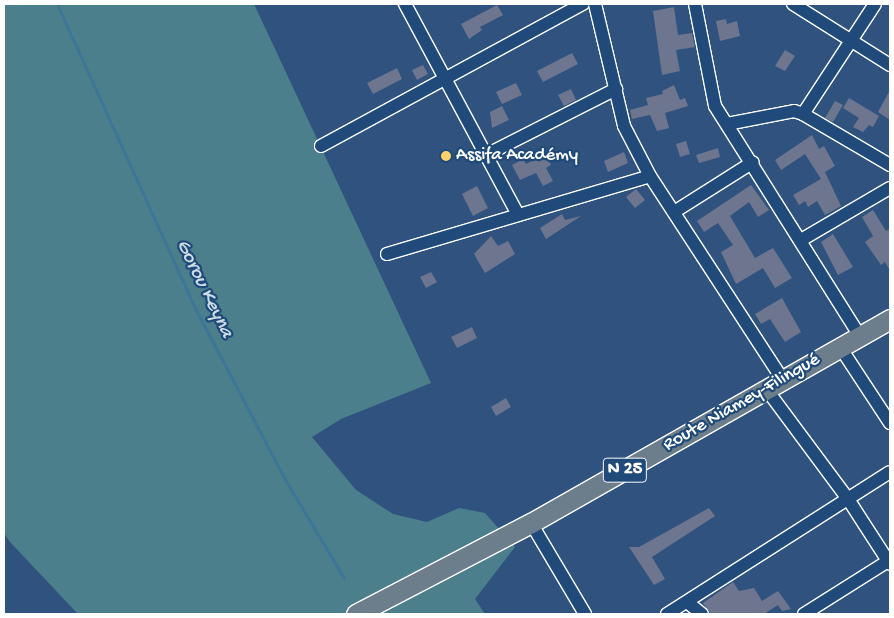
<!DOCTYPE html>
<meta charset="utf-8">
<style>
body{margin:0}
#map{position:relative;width:894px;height:618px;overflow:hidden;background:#2f537e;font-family:"Gochi Hand",sans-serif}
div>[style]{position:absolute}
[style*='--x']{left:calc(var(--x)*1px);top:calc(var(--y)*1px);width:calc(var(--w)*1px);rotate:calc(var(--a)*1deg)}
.green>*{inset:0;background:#4c7f8c}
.stream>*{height:3px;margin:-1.5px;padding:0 1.5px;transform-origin:1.5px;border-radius:1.5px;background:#3d7697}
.building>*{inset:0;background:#6d758f}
.roads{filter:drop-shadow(1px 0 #fff) drop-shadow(-1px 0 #fff) drop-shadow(0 1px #fff) drop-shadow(0 -1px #fff)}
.street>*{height:12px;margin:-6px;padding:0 6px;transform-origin:6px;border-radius:6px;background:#1f4a7a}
.primary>*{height:19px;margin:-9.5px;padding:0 9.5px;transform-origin:9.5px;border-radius:9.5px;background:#6c7d8b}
.dots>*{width:14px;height:14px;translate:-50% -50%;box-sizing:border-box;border:2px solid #1f4a7a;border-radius:50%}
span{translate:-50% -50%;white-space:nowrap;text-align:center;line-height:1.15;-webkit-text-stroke:4.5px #1f4a7a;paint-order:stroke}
.shield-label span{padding:1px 4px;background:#1f4a7a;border:1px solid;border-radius:4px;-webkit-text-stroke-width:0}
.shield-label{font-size:18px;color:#fff;font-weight:700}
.poi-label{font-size:19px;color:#fff}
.left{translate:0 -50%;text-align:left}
.street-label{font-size:19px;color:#fff}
.water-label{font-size:20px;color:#cedde5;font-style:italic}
.frame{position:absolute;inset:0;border:5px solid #fff;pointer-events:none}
</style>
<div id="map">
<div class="green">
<div style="clip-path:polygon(4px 4px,254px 4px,431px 383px,341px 419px,312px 437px,356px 490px,393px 514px,427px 522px,459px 508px,485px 513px,515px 547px,475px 599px,485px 614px,78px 614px,10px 542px,4px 533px)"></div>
</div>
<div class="stream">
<div style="--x:57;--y:4;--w:336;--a:65.6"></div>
<div style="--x:196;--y:310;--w:187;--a:62.3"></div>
<div style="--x:283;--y:476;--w:119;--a:59.1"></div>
</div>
<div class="building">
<div style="clip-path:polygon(497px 5px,503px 15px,480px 27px,482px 30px,469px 39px,461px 24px)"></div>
<div style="clip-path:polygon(674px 7px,678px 35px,692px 33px,695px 47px,676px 50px,680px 71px,662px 75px,653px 11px)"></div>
<div style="clip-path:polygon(726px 19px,727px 24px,737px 21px,740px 36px,720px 41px,716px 21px)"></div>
<div style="clip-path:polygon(785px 50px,795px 56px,785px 71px,775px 66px)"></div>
<div style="clip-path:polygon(572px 53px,578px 64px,543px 82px,537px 71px)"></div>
<div style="clip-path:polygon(423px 65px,428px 74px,417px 80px,412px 70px)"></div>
<div style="clip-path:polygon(397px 68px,402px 79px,373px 94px,367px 83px)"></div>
<div style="clip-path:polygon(516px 83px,522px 95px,502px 104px,496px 92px)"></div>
<div style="clip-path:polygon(674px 85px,680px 100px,685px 98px,688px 106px,665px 113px,669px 128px,657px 131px,650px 115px,632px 119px,630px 110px,648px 105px,646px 98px,663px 94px,662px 91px)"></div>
<div style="clip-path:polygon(571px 89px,576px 100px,564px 106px,558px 95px)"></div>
<div style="clip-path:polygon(890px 90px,890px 120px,878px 112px)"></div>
<div style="clip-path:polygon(849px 98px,879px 116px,873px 127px,869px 125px,863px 132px,853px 127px,859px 118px,843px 108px)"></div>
<div style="clip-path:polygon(835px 101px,843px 105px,833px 122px,825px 118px)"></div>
<div style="clip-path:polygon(502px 106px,509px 120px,492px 128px,490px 112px)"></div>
<div style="clip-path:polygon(812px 135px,819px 149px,824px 146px,835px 166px,825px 172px,841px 206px,825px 215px,817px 201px,808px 207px,805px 201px,799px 205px,793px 195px,821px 179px,805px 154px,781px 170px,775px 160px)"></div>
<div style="clip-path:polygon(686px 141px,690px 154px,680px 157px,676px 144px)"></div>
<div style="clip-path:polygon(718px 148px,720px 157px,699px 163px,696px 155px)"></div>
<div style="clip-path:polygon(624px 152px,628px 163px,608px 172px,604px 161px)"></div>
<div style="clip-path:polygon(546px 154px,551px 165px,546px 168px,553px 181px,543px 186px,536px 173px,520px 180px,512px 165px,523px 159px,526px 164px)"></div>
<div style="clip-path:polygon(751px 185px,769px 210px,758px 217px,749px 202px,730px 216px,755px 258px,773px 248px,785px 267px,792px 278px,775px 288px,763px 268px,736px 284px,721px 252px,733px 245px,718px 223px,704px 232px,697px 221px)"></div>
<div style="clip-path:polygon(477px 186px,488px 208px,473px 216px,462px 194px)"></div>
<div style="clip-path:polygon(636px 189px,645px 200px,635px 208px,626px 197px)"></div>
<div style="clip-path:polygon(873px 210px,886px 231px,890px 229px,890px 271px,885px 262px,881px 265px,865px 242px,873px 236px,862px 217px)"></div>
<div style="clip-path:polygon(562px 214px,565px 220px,581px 216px,546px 239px,540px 228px)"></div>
<div style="clip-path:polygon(833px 234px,853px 267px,838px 275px,821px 242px)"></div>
<div style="clip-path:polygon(491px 236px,498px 246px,508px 241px,515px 254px,485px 273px,474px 254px)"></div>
<div style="clip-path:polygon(431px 272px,437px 282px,426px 288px,420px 277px)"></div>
<div style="clip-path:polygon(782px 298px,801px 332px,785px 342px,770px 319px,761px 324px,755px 314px)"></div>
<div style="clip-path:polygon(472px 327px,477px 338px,457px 348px,451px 337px)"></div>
<div style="clip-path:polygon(506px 398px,511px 407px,496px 416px,491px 407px)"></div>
<div style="clip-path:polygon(709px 508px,715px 516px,652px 557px,665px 579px,654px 585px,629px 547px,639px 547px)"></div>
<div style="clip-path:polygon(733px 582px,739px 591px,754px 588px,762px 601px,778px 591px,791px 609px,782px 611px,778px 605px,764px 614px,711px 614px,703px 603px)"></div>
</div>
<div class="roads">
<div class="street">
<div style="--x:405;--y:4;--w:239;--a:61.8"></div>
<div style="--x:595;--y:4;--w:125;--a:76.6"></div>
<div style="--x:624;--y:126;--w:56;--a:62.5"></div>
<div style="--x:650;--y:176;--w:244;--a:56.9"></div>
<div style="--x:695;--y:4;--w:104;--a:78.9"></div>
<div style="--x:715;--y:106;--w:272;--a:57.8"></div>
<div style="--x:793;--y:4;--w:115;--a:32.2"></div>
<div style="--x:803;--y:114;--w:131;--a:-56.8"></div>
<div style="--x:727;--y:124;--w:68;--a:-11"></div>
<div style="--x:794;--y:111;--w:9;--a:18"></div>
<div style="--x:803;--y:114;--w:101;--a:30.4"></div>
<div style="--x:321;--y:146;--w:298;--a:-28.5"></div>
<div style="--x:486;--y:155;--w:146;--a:-26.9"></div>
<div style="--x:674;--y:212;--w:93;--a:-32.3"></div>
<div style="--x:801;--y:240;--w:103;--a:-30.3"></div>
<div style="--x:387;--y:254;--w:274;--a:-16.5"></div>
<div style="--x:840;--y:347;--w:91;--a:56.7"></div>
<div style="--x:767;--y:390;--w:136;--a:53.4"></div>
<div style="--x:848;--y:499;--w:77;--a:57.1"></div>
<div style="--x:531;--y:523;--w:106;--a:59.3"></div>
<div style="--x:687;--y:602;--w:19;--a:39"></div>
<div style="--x:667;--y:614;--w:264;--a:-32.5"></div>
<div style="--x:804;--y:614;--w:99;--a:-32.2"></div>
</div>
<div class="primary">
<div style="--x:356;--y:614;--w:197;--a:-27.5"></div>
<div style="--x:531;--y:523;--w:413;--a:-29.6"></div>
</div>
</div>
<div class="dots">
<div style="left:446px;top:156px;background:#ffd166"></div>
</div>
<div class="shield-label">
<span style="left:625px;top:470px">N 25</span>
</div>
<div class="poi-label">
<span class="left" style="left:456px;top:156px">Assifa Académy</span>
</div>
<div class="street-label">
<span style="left:742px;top:403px;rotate:-30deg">Route Niamey-Filingué</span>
</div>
<div class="water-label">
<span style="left:204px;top:289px;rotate:64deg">Gorou Keyna</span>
</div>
<div class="frame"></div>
</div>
